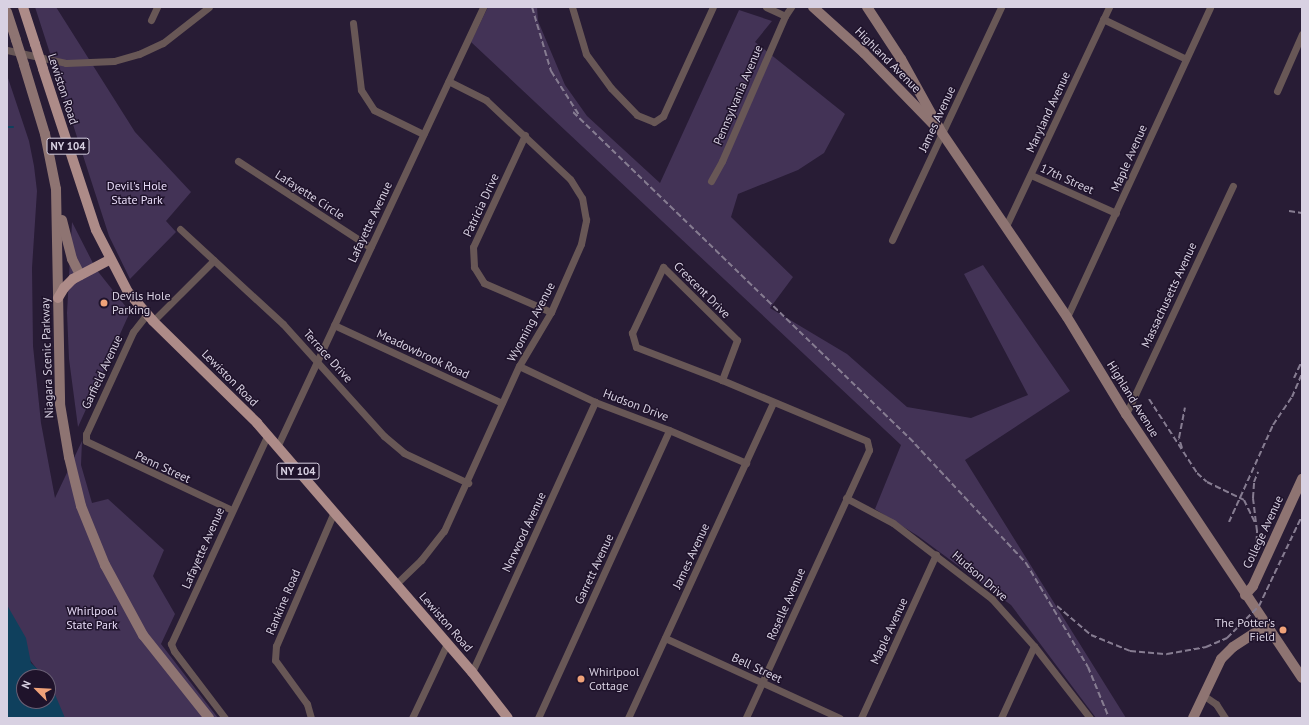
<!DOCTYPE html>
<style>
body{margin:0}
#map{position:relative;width:1309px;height:725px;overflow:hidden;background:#281c35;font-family:"PT Sans",sans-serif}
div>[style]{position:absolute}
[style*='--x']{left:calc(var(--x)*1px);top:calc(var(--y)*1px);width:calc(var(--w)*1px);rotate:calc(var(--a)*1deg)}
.green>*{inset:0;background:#433356}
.water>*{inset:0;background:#0f405d}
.stream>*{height:2px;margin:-1px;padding:0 1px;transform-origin:1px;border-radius:1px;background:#0f405d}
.street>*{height:7px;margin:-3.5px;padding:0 3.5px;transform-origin:3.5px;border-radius:3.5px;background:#685756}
.secondary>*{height:10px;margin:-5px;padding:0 5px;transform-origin:5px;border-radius:5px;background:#8e7472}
.primary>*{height:10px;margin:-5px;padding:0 5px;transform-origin:5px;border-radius:5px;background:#ad8b88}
.rail>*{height:2px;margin-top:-1px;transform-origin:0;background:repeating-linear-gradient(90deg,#867c91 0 6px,transparent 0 9px)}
.secondary-bridge>*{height:10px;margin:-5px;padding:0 5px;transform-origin:5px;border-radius:5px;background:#8e7472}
.primary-bridge>*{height:10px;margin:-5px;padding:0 5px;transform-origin:5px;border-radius:5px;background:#ad8b88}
.dots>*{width:11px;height:11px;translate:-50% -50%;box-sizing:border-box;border:2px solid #1f132b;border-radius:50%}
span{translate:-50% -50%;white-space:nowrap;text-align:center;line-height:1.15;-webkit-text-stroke:3px #1f132b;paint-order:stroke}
.shield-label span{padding:1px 3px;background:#1f132b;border:1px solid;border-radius:3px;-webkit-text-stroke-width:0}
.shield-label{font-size:11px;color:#d8d1e2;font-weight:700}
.street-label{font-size:12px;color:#d8d1e2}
.park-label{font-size:12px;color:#e8dcf8}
.poi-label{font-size:12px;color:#d8d1e2}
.left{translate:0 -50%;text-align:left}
.right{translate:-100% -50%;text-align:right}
.frame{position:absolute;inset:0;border:8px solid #d8d1e2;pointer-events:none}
.north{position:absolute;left:16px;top:669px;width:40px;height:40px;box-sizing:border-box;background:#1f132b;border:1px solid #695f74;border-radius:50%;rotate:294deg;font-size:11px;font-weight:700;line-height:16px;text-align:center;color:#d8d1e2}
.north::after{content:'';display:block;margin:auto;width:14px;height:18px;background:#f0a279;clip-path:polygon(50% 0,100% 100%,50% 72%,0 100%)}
</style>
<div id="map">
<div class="green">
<div style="clip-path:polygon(35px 7px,56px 7px,135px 132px,191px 192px,166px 221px,176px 232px,130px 279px,109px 236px)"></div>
<div style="clip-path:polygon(488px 7px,537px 7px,538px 21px,565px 85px,587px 116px,660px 183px,739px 10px,772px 21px,755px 42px,845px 114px,824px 153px,798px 170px,738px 194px,731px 217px,793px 277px,770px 308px,847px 354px,907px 407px,971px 418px,1028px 395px,964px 274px,983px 265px,1070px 391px,965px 460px,1126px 718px,1096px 718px,1011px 605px,918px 536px,875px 509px,901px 445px,471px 42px)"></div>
<div style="clip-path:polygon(7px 75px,29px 141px,34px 166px,37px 191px,32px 268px,33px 346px,41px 423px,55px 498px,82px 441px,81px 465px,92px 503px,108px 499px,164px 550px,153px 576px,175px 614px,161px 644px,218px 718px,60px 718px,48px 691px,48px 677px,43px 677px,26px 655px,7px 608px)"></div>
<div style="clip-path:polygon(72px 222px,96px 269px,130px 312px,78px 427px,69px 359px,67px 313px)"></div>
</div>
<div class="water">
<div style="clip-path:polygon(7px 605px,26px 638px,31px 663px,46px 677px,24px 677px,24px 701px,48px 701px,48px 678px,65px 718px,7px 718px)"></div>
</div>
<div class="stream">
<div style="--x:7;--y:127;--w:6;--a:0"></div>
</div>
<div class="street">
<div style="--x:572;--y:7;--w:49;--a:73.4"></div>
<div style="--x:586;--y:54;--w:42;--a:53.7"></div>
<div style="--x:611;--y:88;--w:37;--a:46"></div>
<div style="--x:637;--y:115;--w:18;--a:22"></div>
<div style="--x:654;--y:122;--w:11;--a:-34"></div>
<div style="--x:663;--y:116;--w:120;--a:-65.4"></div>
<div style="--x:766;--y:7;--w:21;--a:25"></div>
<div style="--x:785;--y:16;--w:11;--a:-56"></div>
<div style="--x:1103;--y:19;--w:92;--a:25.7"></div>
<div style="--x:151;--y:20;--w:14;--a:-65"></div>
<div style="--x:353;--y:23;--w:67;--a:83.2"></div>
<div style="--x:361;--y:90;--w:24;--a:57"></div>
<div style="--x:374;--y:110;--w:55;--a:26.1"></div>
<div style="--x:7;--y:50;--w:60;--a:12.4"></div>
<div style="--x:66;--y:63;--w:48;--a:-2.4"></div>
<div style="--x:114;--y:61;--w:26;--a:-16"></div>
<div style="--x:139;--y:54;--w:26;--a:-25"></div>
<div style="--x:163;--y:43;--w:58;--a:-38"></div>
<div style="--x:1277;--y:91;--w:62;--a:-66.3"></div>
<div style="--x:525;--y:135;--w:123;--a:114.9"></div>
<div style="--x:473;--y:247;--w:20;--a:87"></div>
<div style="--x:474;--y:267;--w:19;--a:58"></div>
<div style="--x:484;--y:283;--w:73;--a:23.4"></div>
<div style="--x:238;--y:161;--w:158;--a:33.1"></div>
<div style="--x:1031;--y:175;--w:93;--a:24.1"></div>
<div style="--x:711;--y:181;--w:23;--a:-61"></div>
<div style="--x:722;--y:161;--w:158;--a:-66.5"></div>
<div style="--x:1006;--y:226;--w:242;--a:-64.8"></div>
<div style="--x:180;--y:229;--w:140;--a:42.7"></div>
<div style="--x:283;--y:324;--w:151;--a:48"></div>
<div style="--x:384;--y:436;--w:26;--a:40"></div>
<div style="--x:404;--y:453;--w:71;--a:25.1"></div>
<div style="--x:892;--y:240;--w:257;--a:-64.9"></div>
<div style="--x:663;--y:267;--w:104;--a:44.6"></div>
<div style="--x:737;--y:340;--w:43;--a:110.6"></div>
<div style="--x:722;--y:380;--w:92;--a:-159"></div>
<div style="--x:636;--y:347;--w:15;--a:-106"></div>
<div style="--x:632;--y:333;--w:73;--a:-64.8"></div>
<div style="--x:147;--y:314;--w:23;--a:128"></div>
<div style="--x:133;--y:332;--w:112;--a:114.7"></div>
<div style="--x:86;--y:434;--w:7;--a:90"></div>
<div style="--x:86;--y:441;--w:161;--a:25.3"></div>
<div style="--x:1067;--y:317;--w:341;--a:-65.2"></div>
<div style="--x:153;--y:321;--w:86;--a:-45"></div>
<div style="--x:334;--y:325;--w:185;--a:24.9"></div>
<div style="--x:519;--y:366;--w:84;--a:25.3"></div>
<div style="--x:595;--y:402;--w:79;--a:20.7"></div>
<div style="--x:669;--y:430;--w:84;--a:23.2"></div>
<div style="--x:722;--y:380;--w:157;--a:22.8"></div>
<div style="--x:867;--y:441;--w:9;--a:77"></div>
<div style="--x:869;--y:450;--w:295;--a:114.7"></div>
<div style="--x:1126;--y:414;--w:252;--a:-64.9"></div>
<div style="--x:277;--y:447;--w:486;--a:-64.9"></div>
<div style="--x:846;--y:498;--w:53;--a:28"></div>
<div style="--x:893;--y:523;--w:125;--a:37.5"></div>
<div style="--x:992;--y:599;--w:63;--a:48.2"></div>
<div style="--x:1034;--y:646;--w:91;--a:52.1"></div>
<div style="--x:396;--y:584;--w:35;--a:-44"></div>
<div style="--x:421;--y:560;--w:37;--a:-52"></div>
<div style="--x:444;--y:531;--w:181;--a:-65.6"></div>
<div style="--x:519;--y:366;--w:63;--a:-59.3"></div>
<div style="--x:551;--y:312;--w:74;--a:-66.2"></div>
<div style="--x:581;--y:244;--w:25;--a:-78"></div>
<div style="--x:586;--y:220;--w:22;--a:-100"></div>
<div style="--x:582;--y:198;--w:22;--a:-122"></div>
<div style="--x:570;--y:179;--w:115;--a:-136.8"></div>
<div style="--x:486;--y:100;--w:42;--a:-153.4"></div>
<div style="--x:665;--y:638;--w:192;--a:24.6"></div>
<div style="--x:472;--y:672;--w:297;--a:-65.5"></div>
<div style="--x:1203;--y:695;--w:16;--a:35"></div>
<div style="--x:1216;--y:704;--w:17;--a:57"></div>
<div style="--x:225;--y:718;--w:84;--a:-127.3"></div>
<div style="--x:174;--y:651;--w:8;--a:-113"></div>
<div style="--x:171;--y:644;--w:229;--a:-65.2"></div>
<div style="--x:311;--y:718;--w:15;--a:-106"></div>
<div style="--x:307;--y:704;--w:54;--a:-126"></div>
<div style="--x:275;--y:660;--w:14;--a:-86"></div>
<div style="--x:276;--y:646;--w:146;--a:-66.6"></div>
<div style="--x:412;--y:718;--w:82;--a:-64.7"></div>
<div style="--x:538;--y:718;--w:316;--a:-65.5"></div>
<div style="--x:628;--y:718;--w:347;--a:-65.3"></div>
<div style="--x:861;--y:718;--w:180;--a:-65.4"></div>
<div style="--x:1001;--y:718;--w:79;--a:-65.4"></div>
</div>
<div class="secondary">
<div style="--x:813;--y:7;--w:69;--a:42"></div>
<div style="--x:864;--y:53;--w:99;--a:45.8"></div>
<div style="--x:867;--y:7;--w:62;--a:56.8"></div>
<div style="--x:901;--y:59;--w:85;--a:61"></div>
<div style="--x:942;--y:133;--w:222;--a:55.8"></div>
<div style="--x:1067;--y:317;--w:114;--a:58.7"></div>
<div style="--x:1126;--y:414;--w:317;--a:56.3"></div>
<div style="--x:7;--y:12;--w:29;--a:72"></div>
<div style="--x:24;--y:65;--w:72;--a:73.1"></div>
<div style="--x:45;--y:134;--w:56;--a:78.7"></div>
<div style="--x:56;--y:189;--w:215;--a:88.9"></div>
<div style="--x:60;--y:404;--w:54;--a:80.4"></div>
<div style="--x:69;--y:457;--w:50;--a:76.2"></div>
<div style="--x:81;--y:506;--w:64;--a:67.9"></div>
<div style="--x:105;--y:565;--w:80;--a:61.5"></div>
<div style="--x:143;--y:635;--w:106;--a:51.5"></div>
<div style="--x:62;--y:220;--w:40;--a:75.6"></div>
<div style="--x:72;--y:259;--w:18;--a:63"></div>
<div style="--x:1245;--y:595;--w:12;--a:-48"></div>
<div style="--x:1253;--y:586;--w:118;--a:-65.4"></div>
<div style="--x:1193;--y:718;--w:65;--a:-64.6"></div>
<div style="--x:1221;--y:659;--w:17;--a:-45"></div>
<div style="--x:1233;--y:647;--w:38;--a:-33"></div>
</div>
<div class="primary">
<div style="--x:23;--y:7;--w:39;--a:72"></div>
<div style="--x:43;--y:69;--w:169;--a:71.8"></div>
<div style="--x:96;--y:230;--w:70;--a:62.7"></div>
<div style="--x:128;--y:292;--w:38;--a:49"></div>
<div style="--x:153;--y:321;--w:146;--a:44.4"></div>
<div style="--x:257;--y:423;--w:329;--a:49.2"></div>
<div style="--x:472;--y:672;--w:58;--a:52"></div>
<div style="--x:58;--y:298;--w:12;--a:-59"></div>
<div style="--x:64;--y:288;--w:13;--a:-45"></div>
<div style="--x:73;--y:279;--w:41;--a:-27.8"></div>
</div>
<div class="rail">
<div style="--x:532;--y:7;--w:67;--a:73.5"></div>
<div style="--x:551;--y:71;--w:52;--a:57.5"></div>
<div style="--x:573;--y:112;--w:477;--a:44.1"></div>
<div style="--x:915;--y:444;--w:163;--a:47"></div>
<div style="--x:1026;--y:563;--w:121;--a:59.2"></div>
<div style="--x:1088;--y:667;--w:55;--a:67.6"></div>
<div style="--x:1289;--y:211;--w:13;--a:9"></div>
<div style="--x:1294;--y:378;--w:19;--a:-65"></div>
<div style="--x:1149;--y:399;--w:88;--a:57"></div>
<div style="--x:1197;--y:473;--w:13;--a:42"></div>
<div style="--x:1207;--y:482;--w:41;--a:25.9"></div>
<div style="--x:1244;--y:500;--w:25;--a:64"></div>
<div style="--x:1182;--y:448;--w:10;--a:-107"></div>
<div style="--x:1179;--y:438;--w:31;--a:-79"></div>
<div style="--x:1229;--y:522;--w:107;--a:-65.6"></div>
<div style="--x:1273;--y:425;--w:34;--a:-56"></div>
<div style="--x:1292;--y:397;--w:26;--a:-67"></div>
<div style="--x:1256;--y:551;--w:20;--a:-87"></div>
<div style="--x:1257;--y:531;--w:33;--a:-97"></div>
<div style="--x:1253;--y:498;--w:16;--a:-86"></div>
<div style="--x:1254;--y:482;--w:11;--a:-68"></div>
<div style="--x:1057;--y:606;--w:45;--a:40.5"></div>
<div style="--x:1091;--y:635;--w:42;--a:22.3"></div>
<div style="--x:1130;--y:651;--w:37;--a:5"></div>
<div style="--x:1167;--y:654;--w:40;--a:-10"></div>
<div style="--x:1206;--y:647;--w:23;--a:-23"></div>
<div style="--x:1227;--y:638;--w:45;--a:-45"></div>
<div style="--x:1259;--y:606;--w:100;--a:-64.5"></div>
</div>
<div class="secondary-bridge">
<div style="--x:16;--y:40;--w:26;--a:72"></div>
</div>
<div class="primary-bridge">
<div style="--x:35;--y:44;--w:26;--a:72"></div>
</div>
<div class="dots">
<div style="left:104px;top:303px;background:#f0a279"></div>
<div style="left:1283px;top:630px;background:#f0a279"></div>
<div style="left:581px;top:679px;background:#f0a279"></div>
</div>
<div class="shield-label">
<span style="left:68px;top:146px">NY 104</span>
<span style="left:298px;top:471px">NY 104</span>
</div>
<div class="street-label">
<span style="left:888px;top:60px;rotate:45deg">Highland Avenue</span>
<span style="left:63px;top:89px;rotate:72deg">Lewiston Road</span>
<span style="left:738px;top:95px;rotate:-67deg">Pennsylvania Avenue</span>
<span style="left:1048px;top:112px;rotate:-65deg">Maryland Avenue</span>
<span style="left:937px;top:119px;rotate:-65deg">James Avenue</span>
<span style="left:1129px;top:158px;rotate:-66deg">Maple Avenue</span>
<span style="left:1067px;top:179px;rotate:24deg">17th Street</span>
<span style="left:310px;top:195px;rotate:33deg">Lafayette Circle</span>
<span style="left:481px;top:205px;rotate:-65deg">Patricia Drive</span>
<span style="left:370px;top:222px;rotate:-65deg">Lafayette Avenue</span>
<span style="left:702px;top:290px;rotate:45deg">Crescent Drive</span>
<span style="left:1169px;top:295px;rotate:-65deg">Massachusetts Avenue</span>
<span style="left:531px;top:322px;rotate:-62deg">Wyoming Avenue</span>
<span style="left:423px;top:354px;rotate:25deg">Meadowbrook Road</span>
<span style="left:328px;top:356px;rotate:48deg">Terrace Drive</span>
<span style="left:47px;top:358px;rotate:-92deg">Niagara Scenic Parkway</span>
<span style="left:102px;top:372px;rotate:-65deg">Garfield Avenue</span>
<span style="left:230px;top:378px;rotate:45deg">Lewiston Road</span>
<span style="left:1133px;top:399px;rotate:58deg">Highland Avenue</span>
<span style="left:636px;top:405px;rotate:21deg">Hudson Drive</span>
<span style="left:163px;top:467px;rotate:25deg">Penn Street</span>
<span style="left:524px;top:532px;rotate:-65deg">Norwood Avenue</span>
<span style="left:1263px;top:532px;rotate:-65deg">College Avenue</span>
<span style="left:203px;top:548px;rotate:-66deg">Lafayette Avenue</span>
<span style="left:691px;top:556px;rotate:-65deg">James Avenue</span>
<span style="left:594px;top:569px;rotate:-65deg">Garrett Avenue</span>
<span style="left:980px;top:576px;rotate:41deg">Hudson Drive</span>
<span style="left:283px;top:602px;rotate:-67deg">Rankine Road</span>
<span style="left:786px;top:604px;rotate:-66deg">Roselle Avenue</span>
<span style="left:446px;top:622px;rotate:49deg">Lewiston Road</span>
<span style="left:889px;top:631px;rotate:-65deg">Maple Avenue</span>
<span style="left:757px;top:668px;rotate:25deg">Bell Street</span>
</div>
<div class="park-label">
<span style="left:137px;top:193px">Devil's Hole<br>State Park</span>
<span style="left:92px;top:618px">Whirlpool<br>State Park</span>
</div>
<div class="poi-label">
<span class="left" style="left:112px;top:303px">Devils Hole<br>Parking</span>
<span class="right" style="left:1275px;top:630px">The Potter's<br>Field</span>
<span class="left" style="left:589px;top:679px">Whirlpool<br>Cottage</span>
</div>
<div class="frame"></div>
<div class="north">N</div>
</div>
